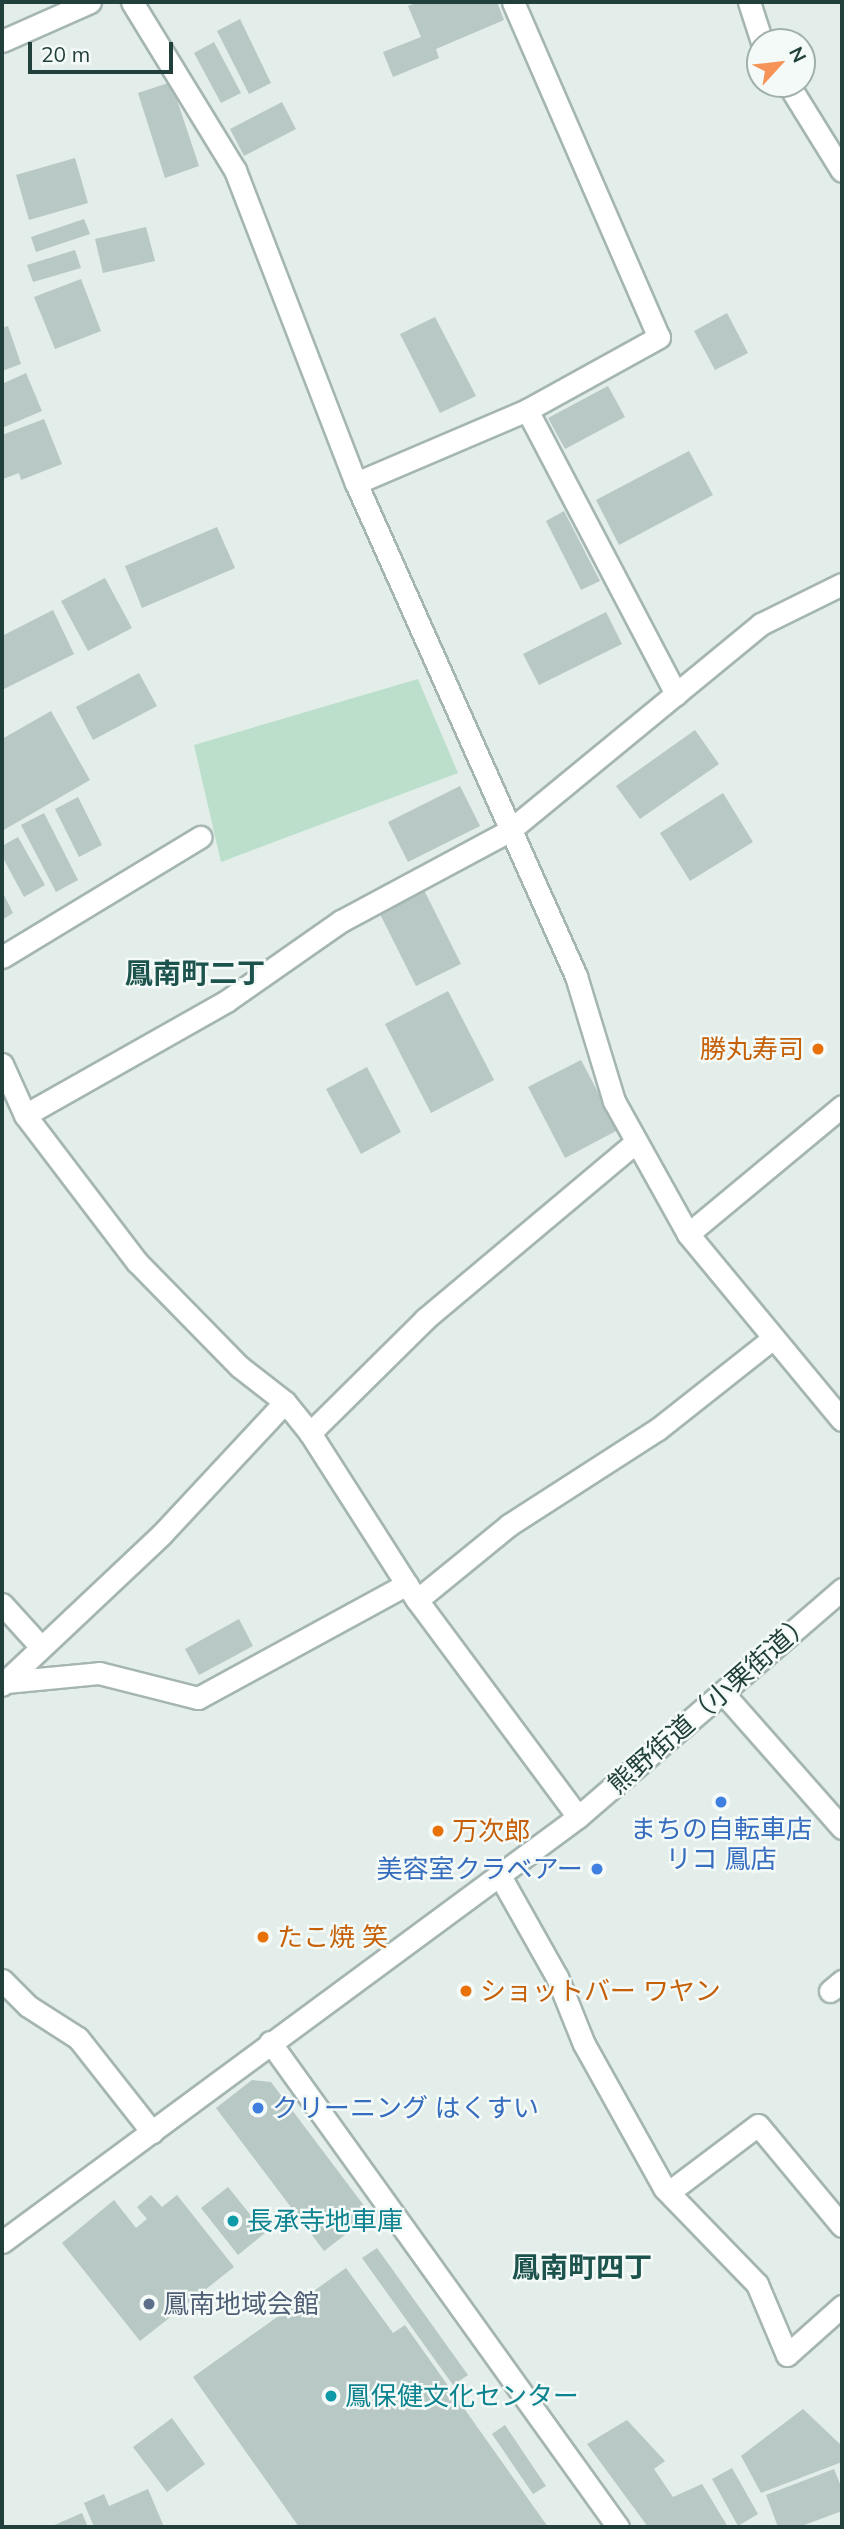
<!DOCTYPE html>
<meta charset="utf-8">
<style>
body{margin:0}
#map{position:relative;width:844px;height:2529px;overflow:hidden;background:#e3edea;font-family:Mulish,"Noto Sans JP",sans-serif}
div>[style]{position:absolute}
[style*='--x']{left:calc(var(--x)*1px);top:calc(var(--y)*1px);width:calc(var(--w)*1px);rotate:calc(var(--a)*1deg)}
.green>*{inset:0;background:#bbdfca}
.building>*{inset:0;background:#b8c8c4}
.roads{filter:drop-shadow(2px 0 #a5b6b2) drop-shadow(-2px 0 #a5b6b2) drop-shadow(0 2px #a5b6b2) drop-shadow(0 -2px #a5b6b2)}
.service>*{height:21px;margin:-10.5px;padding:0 10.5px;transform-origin:10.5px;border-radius:10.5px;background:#fff}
.minor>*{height:21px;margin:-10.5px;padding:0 10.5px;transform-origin:10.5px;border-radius:10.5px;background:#fff}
.dots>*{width:19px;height:19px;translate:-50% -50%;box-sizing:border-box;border:4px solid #f4faf7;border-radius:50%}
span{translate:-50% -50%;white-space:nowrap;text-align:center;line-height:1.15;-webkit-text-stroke:5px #f4faf7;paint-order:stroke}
.food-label{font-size:26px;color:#c56008}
.right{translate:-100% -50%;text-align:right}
.left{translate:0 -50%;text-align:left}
.street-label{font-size:26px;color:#22403b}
.shop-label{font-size:26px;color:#366cbe}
.culture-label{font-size:26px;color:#0d838f}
.service-label{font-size:26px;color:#4e5e75}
.neighbourhood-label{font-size:28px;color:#1d534d;font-weight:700}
.frame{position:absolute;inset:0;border:4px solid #22403b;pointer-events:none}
.north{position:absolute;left:746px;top:28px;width:70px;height:70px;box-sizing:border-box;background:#f4faf7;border:2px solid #a0b0ac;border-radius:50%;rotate:63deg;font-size:19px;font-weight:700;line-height:28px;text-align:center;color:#22403b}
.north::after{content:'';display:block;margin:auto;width:24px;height:32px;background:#f69458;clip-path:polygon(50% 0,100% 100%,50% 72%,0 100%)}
.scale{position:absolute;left:28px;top:42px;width:145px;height:32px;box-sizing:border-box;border:4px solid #22403b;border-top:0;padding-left:9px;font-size:21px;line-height:24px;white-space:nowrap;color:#22403b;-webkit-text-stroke:5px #f4faf7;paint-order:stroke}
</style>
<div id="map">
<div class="green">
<div style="clip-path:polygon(418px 679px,458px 773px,221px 862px,194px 745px)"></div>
</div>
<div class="building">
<div style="clip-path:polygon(419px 2px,497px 2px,504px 20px,436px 49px,439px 58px,393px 77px,383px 52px,421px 37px,408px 6px)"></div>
<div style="clip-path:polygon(240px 19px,271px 83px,249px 94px,217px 31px)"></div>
<div style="clip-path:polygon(214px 42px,241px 93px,221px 103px,194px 53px)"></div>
<div style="clip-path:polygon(171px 82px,199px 166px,165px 178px,138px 93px)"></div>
<div style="clip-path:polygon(282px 102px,296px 129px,244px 156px,230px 129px)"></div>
<div style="clip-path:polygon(75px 158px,88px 203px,29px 220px,16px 175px)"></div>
<div style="clip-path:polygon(84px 219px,90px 234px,36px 252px,31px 237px)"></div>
<div style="clip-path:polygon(146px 227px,155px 261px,103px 273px,95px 239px)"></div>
<div style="clip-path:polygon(75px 250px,81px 268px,33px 282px,27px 265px)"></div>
<div style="clip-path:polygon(81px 279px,101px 331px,55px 349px,34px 297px)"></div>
<div style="clip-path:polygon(727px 313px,748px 353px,715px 370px,694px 331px)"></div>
<div style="clip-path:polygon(435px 317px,476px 396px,440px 413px,400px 334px)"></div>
<div style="clip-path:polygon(8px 326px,21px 364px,2px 371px,2px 328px)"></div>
<div style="clip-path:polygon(26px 373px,42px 411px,2px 428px,2px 384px)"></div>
<div style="clip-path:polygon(608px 386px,625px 417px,565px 449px,548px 418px)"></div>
<div style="clip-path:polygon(44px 419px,62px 464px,21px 480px,19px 473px,3px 479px,2px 435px)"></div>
<div style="clip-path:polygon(689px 451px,713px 495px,619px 545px,596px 500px)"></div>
<div style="clip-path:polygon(564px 511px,600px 581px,581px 590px,546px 521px)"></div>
<div style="clip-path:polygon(217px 527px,235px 568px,142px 608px,125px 566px)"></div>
<div style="clip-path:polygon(105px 578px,132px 628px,88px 651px,61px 601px)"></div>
<div style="clip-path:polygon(53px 610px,74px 654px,2px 690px,2px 636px)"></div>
<div style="clip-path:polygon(606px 612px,622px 644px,539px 685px,523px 654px)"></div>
<div style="clip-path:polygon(139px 673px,157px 706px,93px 740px,76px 707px)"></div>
<div style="clip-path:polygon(51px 711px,90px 780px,2px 831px,2px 739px)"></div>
<div style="clip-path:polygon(695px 730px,719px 764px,640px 819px,616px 786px)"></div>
<div style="clip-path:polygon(460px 786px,480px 826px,408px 862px,388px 822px)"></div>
<div style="clip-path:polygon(723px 793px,753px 842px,690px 881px,660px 833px)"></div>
<div style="clip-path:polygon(78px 797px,102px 845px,79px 857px,55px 809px)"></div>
<div style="clip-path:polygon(44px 813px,78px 880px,56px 892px,21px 825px)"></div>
<div style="clip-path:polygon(18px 837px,45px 885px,24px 897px,2px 856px,2px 846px)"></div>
<div style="clip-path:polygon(424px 890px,461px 964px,416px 986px,379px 912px)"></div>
<div style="clip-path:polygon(2px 891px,13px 913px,2px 920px)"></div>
<div style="clip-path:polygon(448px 991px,494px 1080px,431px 1113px,385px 1024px)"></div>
<div style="clip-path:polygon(581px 1060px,618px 1130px,565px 1158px,528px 1087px)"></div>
<div style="clip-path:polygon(367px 1067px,401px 1132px,361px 1154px,326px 1089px)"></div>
<div style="clip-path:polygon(239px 1619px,253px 1646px,199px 1675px,185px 1649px)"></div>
<div style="clip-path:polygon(252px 2080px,271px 2082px,371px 2215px,324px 2251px,216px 2108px)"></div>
<div style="clip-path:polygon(228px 2187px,265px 2233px,238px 2255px,201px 2208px)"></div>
<div style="clip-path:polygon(151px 2195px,162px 2207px,177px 2195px,234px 2267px,140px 2341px,62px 2243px,114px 2200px,136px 2228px,147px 2219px,137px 2207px)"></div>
<div style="clip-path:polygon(377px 2248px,468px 2375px,453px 2385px,362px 2258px)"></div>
<div style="clip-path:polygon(346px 2268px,393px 2333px,405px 2325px,548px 2527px,299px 2527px,193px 2377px)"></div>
<div style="clip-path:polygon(803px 2409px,842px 2446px,842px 2462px,761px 2493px,741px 2456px)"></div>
<div style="clip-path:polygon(172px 2418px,205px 2464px,167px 2492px,133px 2447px)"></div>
<div style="clip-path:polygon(627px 2420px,665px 2461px,654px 2469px,673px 2497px,702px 2484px,728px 2527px,648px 2527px,587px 2444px)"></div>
<div style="clip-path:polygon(505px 2425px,546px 2486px,533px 2494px,492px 2434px)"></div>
<div style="clip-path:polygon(732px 2468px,758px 2514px,738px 2526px,712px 2479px)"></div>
<div style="clip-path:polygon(834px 2469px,842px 2489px,842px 2511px,799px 2527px,778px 2527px,766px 2495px)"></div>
<div style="clip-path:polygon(148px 2489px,164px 2527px,94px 2527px,84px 2503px,104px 2494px,109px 2506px)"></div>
<div style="clip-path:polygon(82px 2513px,88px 2527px,50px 2527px)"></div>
</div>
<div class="roads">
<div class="service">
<div style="--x:527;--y:410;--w:321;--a:62.3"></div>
<div style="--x:356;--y:483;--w:186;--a:-23.1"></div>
<div style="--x:527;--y:410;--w:151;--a:-28.9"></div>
<div style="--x:25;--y:1115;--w:233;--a:-29.5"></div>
<div style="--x:228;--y:1000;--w:138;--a:-35"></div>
<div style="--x:341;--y:921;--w:191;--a:-28.2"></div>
<div style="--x:509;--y:831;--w:326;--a:-39.4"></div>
<div style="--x:761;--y:624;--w:90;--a:-26.3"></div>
<div style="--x:285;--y:1402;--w:40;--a:51"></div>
<div style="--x:310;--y:1433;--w:198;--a:57.4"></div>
<div style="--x:417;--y:1600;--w:270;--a:53.4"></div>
<div style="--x:417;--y:1600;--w:119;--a:-39.2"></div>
<div style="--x:509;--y:1525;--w:177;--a:-32.8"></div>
<div style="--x:658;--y:1429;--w:145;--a:-38.3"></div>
</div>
<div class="minor">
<div style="--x:132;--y:2;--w:197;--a:58.5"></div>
<div style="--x:235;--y:170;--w:336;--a:68.9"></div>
<div style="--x:356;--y:483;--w:540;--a:65.95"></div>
<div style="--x:576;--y:976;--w:131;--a:73.1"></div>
<div style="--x:614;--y:1101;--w:152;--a:60.9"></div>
<div style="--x:688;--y:1234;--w:241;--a:50.4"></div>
<div style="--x:513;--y:2;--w:365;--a:66.5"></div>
<div style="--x:749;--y:2;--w:42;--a:72"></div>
<div style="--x:2;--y:41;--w:96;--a:-23.9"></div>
<div style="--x:788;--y:84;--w:102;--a:58.2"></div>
<div style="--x:2;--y:957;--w:232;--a:-31.2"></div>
<div style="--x:2;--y:1064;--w:56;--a:65.7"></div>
<div style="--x:25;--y:1115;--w:185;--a:52.7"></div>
<div style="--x:137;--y:1262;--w:147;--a:45.6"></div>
<div style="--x:240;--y:1367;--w:57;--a:37.9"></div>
<div style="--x:285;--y:1402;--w:180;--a:133"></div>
<div style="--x:162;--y:1534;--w:220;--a:136.7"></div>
<div style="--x:688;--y:1234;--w:200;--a:-39.7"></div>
<div style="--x:310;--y:1433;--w:162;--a:-44.7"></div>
<div style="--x:425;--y:1319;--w:275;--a:-40"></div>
<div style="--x:2;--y:1604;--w:58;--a:47.8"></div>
<div style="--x:6;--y:1682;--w:93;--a:-5.5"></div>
<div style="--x:99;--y:1673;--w:102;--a:14.2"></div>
<div style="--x:198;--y:1698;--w:238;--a:-28.6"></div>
<div style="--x:723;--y:1693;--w:180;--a:48.6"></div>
<div style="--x:500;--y:1876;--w:116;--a:60.6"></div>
<div style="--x:557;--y:1977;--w:72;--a:68.1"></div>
<div style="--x:584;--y:2044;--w:165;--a:60.9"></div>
<div style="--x:664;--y:2188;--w:134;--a:45.9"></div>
<div style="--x:757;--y:2284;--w:77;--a:67.1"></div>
<div style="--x:787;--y:2355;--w:74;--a:-41.7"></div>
<div style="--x:2;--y:1980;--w:37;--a:45"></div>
<div style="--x:28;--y:2006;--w:59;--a:32.6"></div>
<div style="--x:78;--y:2038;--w:120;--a:51.8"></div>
<div style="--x:830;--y:1991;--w:16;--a:-40"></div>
<div style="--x:270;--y:2042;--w:597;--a:54.34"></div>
<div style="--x:669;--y:2192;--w:111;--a:-37"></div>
<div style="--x:758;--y:2125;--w:131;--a:50.3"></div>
<div style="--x:2;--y:2242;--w:716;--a:-36.42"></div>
<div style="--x:578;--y:1817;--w:349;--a:-40.8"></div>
</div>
</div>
<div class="dots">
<div style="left:818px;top:1049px;background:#e8710a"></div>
<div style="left:721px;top:1802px;background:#3f7fe0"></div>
<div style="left:438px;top:1831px;background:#e8710a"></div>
<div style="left:597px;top:1869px;background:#3f7fe0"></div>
<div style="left:263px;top:1937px;background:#e8710a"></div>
<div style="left:466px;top:1991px;background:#e8710a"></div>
<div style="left:258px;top:2108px;background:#3f7fe0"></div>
<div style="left:233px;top:2221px;background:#0f9aa8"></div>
<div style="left:149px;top:2304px;background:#5c6f8a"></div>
<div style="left:331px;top:2396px;background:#0f9aa8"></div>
</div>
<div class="food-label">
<span class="right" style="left:804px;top:1049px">勝丸寿司</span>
<span class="left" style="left:452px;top:1831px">万次郎</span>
<span class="left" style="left:277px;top:1937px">たこ焼 笑</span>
<span class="left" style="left:480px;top:1991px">ショットバー ワヤン</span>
</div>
<div class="street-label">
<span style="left:710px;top:1703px;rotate:-41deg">熊野街道（小栗街道）</span>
</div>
<div class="shop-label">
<span style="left:721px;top:1844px">まちの自転車店<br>リコ 鳳店</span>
<span class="right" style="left:583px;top:1869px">美容室クラベアー</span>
<span class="left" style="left:272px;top:2108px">クリーニング はくすい</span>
</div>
<div class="culture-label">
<span class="left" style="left:247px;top:2221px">長承寺地車庫</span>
<span class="left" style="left:345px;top:2396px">鳳保健文化センター</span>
</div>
<div class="service-label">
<span class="left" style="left:163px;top:2304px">鳳南地域会館</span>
</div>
<div class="neighbourhood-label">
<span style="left:195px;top:973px">鳳南町二丁</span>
<span style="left:582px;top:2267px">鳳南町四丁</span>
</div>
<div class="frame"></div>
<div class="north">N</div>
<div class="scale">20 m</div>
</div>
